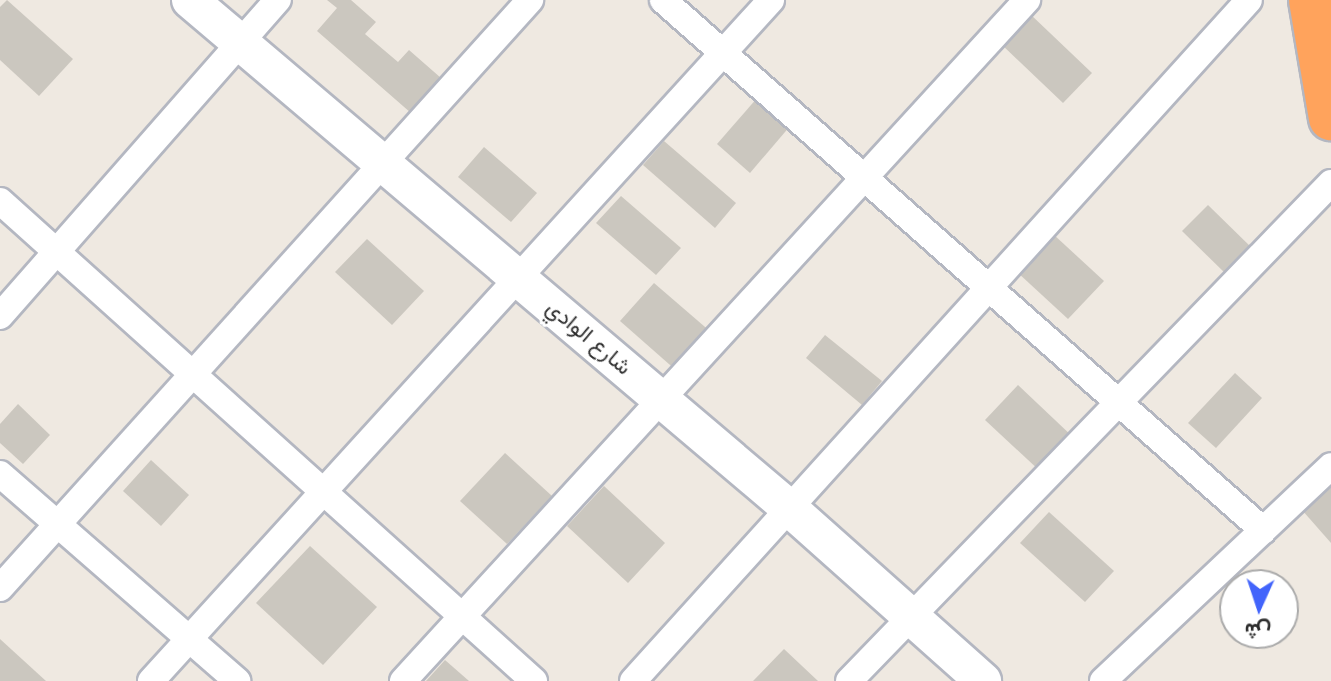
<!DOCTYPE html>
<meta charset="utf-8">
<style>
body{margin:0}
#map{position:relative;width:1331px;height:681px;overflow:hidden;background:#efe9e1;font-family:Arial,Vazirmatn,sans-serif}
div>[style]{position:absolute}
[style*='--x']{left:calc(var(--x)*1px);top:calc(var(--y)*1px);width:calc(var(--w)*1px);rotate:calc(var(--a)*1deg)}
.building>*{inset:0;background:#cbc7bf}
.roads{filter:drop-shadow(2px 0 #b4b7c1) drop-shadow(-2px 0 #b4b7c1) drop-shadow(0 2px #b4b7c1) drop-shadow(0 -2px #b4b7c1)}
.street>*{height:26px;margin:-13px;padding:0 13px;transform-origin:13px;border-radius:13px;background:#fff}
.secondary>*{height:36px;margin:-18px;padding:0 18px;transform-origin:18px;border-radius:18px;background:#fff}
.highway>*{height:44px;margin:-22px;padding:0 22px;transform-origin:22px;border-radius:22px;background:#ffa35c}
span{translate:-50% -50%;white-space:nowrap;text-align:center;line-height:1.15;-webkit-text-stroke:6px #fff;paint-order:stroke}
.street-label{font-size:22px;color:#2e2e2e}
.north{position:absolute;left:1219px;top:569px;width:80px;height:80px;box-sizing:border-box;background:#fff;border:2px solid #ababab;border-radius:50%;rotate:183deg;font-size:22px;font-weight:700;line-height:32px;text-align:center;color:#2e2e2e}
.north::after{content:'';display:block;margin:auto;width:28px;height:36px;background:#4264fb;clip-path:polygon(50% 0,100% 100%,50% 72%,0 100%)}
</style>
<div id="map">
<div class="building">
<div style="clip-path:polygon(7px 0,73px 59px,39px 96px,0 60px,0 7px)"></div>
<div style="clip-path:polygon(327px 0,351px 0,376px 22px,365px 34px,398px 62px,409px 50px,441px 78px,411px 113px,317px 31px,337px 8px)"></div>
<div style="clip-path:polygon(1029px 13px,1092px 73px,1063px 103px,1000px 43px)"></div>
<div style="clip-path:polygon(758px 97px,791px 125px,750px 173px,717px 144px)"></div>
<div style="clip-path:polygon(664px 141px,736px 203px,715px 228px,643px 165px)"></div>
<div style="clip-path:polygon(484px 147px,537px 193px,511px 222px,458px 177px)"></div>
<div style="clip-path:polygon(621px 196px,681px 248px,656px 275px,596px 223px)"></div>
<div style="clip-path:polygon(1208px 205px,1254px 250px,1228px 276px,1182px 231px)"></div>
<div style="clip-path:polygon(1053px 234px,1104px 281px,1068px 319px,1017px 272px)"></div>
<div style="clip-path:polygon(367px 239px,424px 291px,392px 325px,335px 272px)"></div>
<div style="clip-path:polygon(654px 283px,712px 333px,678px 372px,620px 321px)"></div>
<div style="clip-path:polygon(825px 335px,882px 381px,862px 405px,806px 358px)"></div>
<div style="clip-path:polygon(1235px 373px,1262px 398px,1216px 448px,1188px 423px)"></div>
<div style="clip-path:polygon(1018px 385px,1074px 438px,1041px 472px,985px 420px)"></div>
<div style="clip-path:polygon(18px 404px,50px 435px,23px 464px,0 443px,0 424px)"></div>
<div style="clip-path:polygon(505px 453px,552px 496px,507px 544px,460px 501px)"></div>
<div style="clip-path:polygon(151px 460px,189px 495px,161px 526px,123px 491px)"></div>
<div style="clip-path:polygon(1331px 484px,1331px 543px,1302px 510px)"></div>
<div style="clip-path:polygon(604px 486px,665px 543px,628px 583px,567px 526px)"></div>
<div style="clip-path:polygon(1049px 512px,1114px 571px,1085px 602px,1020px 543px)"></div>
<div style="clip-path:polygon(310px 546px,377px 607px,323px 665px,256px 603px)"></div>
<div style="clip-path:polygon(0 639px,46px 681px,0 681px)"></div>
<div style="clip-path:polygon(784px 649px,818px 681px,753px 681px)"></div>
<div style="clip-path:polygon(445px 660px,469px 681px,426px 681px)"></div>
</div>
<div class="roads">
<div class="street">
<div style="--x:663;--y:0;--w:801;--a:41.46"></div>
<div style="--x:0;--y:201;--w:718;--a:41.95"></div>
<div style="--x:0;--y:316;--w:421;--a:-48.7"></div>
<div style="--x:0;--y:474;--w:315;--a:41.1"></div>
<div style="--x:0;--y:588;--w:792;--a:-47.97"></div>
<div style="--x:151;--y:681;--w:921;--a:-47.68"></div>
<div style="--x:403;--y:681;--w:924;--a:-47.5"></div>
<div style="--x:633;--y:681;--w:918;--a:-47.87"></div>
<div style="--x:849;--y:681;--w:693;--a:-45.94"></div>
<div style="--x:1103;--y:681;--w:313;--a:-43.3"></div>
</div>
<div class="secondary">
<div style="--x:190;--y:0;--w:785;--a:40.3"></div>
<div style="--x:789;--y:508;--w:260;--a:41.7"></div>
</div>
<div class="highway">
<div style="--x:1311;--y:0;--w:120;--a:80.4"></div>
</div>
</div>
<div class="street-label">
<span style="left:589px;top:337px;rotate:40deg">شارع الوادي</span>
</div>
<div class="north">ش</div>
</div>
